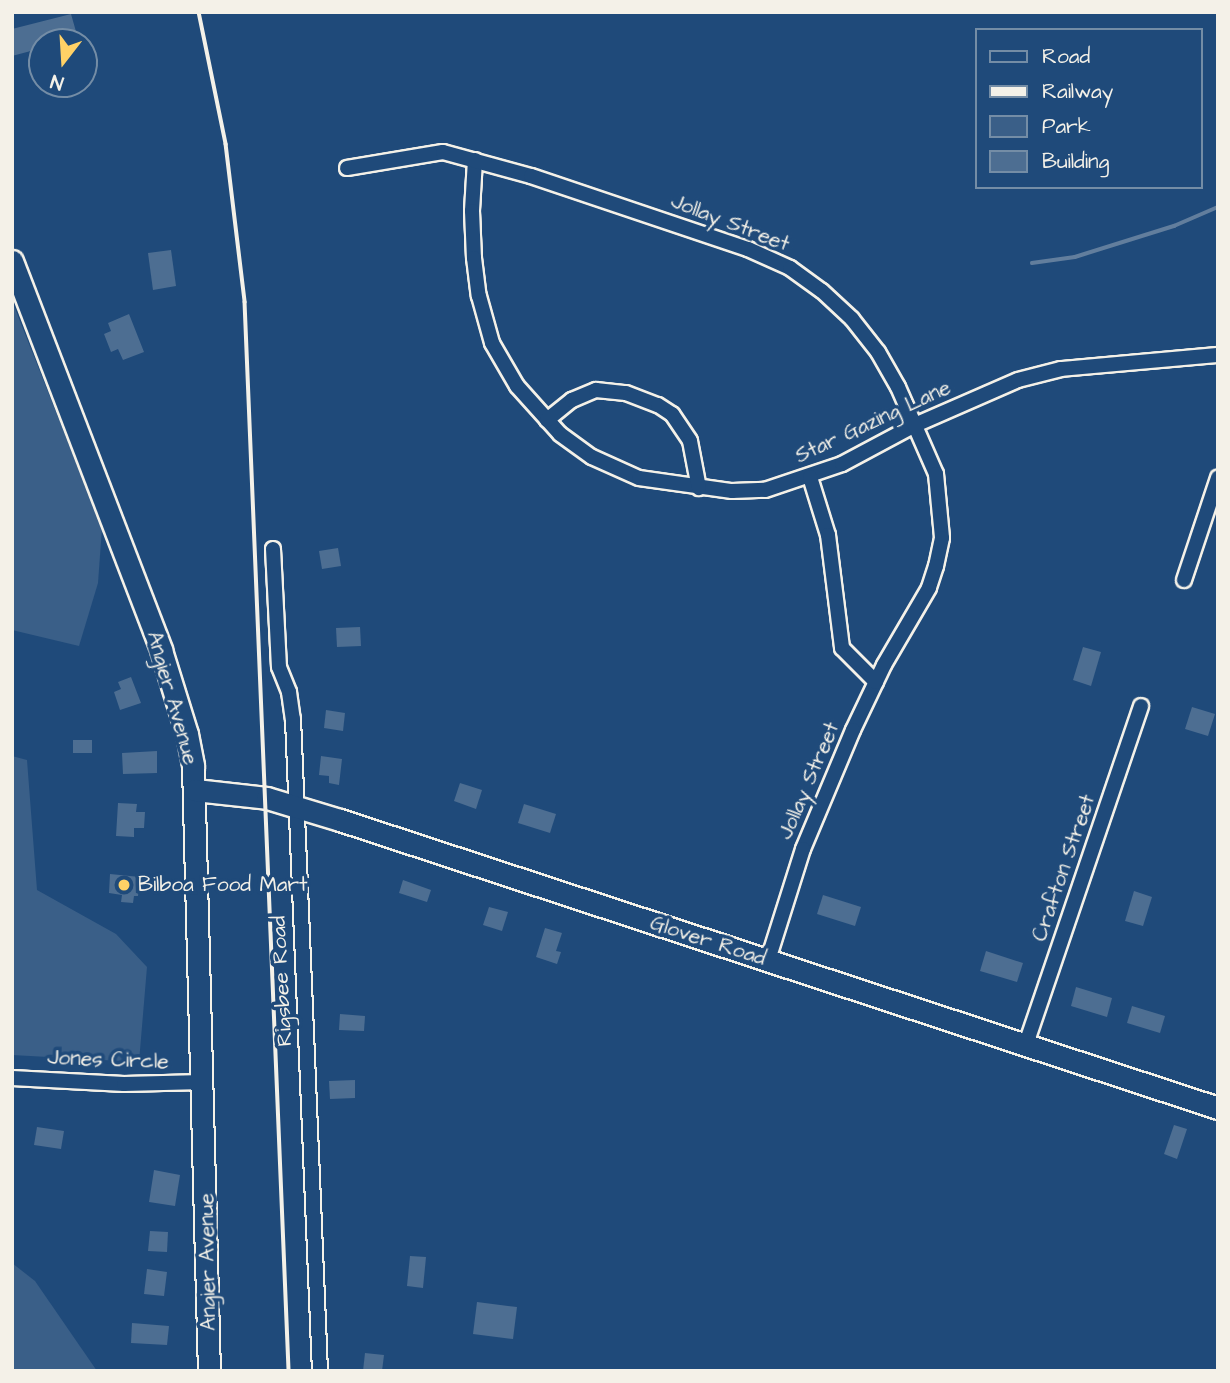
<!DOCTYPE html>
<style>
body{margin:0}
#map{position:relative;width:1230px;height:1383px;overflow:hidden;background:#1f4a7a;font-family:"Architects Daughter",sans-serif}
div>[style]{position:absolute}
[style*='--x']{left:calc(var(--x)*1px);top:calc(var(--y)*1px);width:calc(var(--w)*1px);rotate:calc(var(--a)*1deg)}
.green>*{inset:0;background:#3a5f88}
.stream>*{height:3.5px;margin:-1.75px;padding:0 1.75px;transform-origin:1.75px;border-radius:1.75px;background:#627e9d}
.building>*{inset:0;background:#4d6e92}
.roads{filter:drop-shadow(2px 0 #f4f1e8) drop-shadow(-2px 0 #f4f1e8) drop-shadow(0 2px #f4f1e8) drop-shadow(0 -2px #f4f1e8)}
.street>*{height:14px;margin:-7px;padding:0 7px;transform-origin:7px;border-radius:7px;background:#1f4a7a}
.secondary>*{height:21px;margin:-10.5px;padding:0 10.5px;transform-origin:10.5px;border-radius:10.5px;background:#1f4a7a}
.rail>*{height:3.5px;margin:-1.75px;padding:0 1.75px;transform-origin:1.75px;border-radius:1.75px;background:#f4f1e8}
.dots>*{width:19px;height:19px;translate:-50% -50%;box-sizing:border-box;border:4px solid #1f4a7a;border-radius:50%}
span{translate:-50% -50%;white-space:nowrap;text-align:center;line-height:1.15;-webkit-text-stroke:7px #1f4a7a;paint-order:stroke}
.street-label{font-size:21px;color:#f4f1e8}
.poi-label{font-size:21px;color:#f4f1e8}
.left{translate:0 -50%;text-align:left}
.frame{position:absolute;inset:0;border:14px solid #f4f1e8;pointer-events:none}
.legend{position:absolute;left:975px;top:28px;width:228px;height:161px;box-sizing:border-box;background:#1f4a7a;border:2px solid #748da6;margin:0;padding:9px 12px;list-style:none;font-size:21px;color:#f4f1e8}
.legend li{display:flex;align-items:center;gap:14px;height:35px}
.legend b{width:35px;border:2px solid #748da6}
.north{position:absolute;left:28px;top:28px;width:70px;height:70px;box-sizing:border-box;background:#1f4a7a;border:2px solid #748da6;border-radius:50%;rotate:197deg;font-size:19px;font-weight:700;line-height:28px;text-align:center;color:#f4f1e8}
.north::after{content:'';display:block;margin:auto;width:24px;height:32px;background:#ffd166;clip-path:polygon(50% 0,100% 100%,50% 72%,0 100%)}
</style>
<div id="map">
<div class="green">
<div style="clip-path:polygon(12px 301px,102px 528px,98px 583px,79px 646px,12px 630px)"></div>
<div style="clip-path:polygon(12px 756px,27px 760px,37px 890px,116px 934px,147px 967px,139px 1062px,12px 1055px)"></div>
<div style="clip-path:polygon(12px 1263px,35px 1281px,97px 1371px,12px 1371px)"></div>
</div>
<div class="stream">
<div style="--x:1032;--y:263;--w:43;--a:-7.9"></div>
<div style="--x:1075;--y:257;--w:104;--a:-17.4"></div>
<div style="--x:1174;--y:226;--w:48;--a:-23.4"></div>
</div>
<div class="building">
<div style="clip-path:polygon(71px 14px,79px 42px,42px 42px,42px 48px,12px 56px,12px 29px)"></div>
<div style="clip-path:polygon(171px 250px,176px 286px,153px 290px,148px 253px)"></div>
<div style="clip-path:polygon(129px 314px,144px 352px,123px 360px,118px 349px,111px 352px,104px 334px,111px 331px,108px 323px)"></div>
<div style="clip-path:polygon(338px 548px,341px 566px,322px 569px,319px 551px)"></div>
<div style="clip-path:polygon(360px 627px,361px 646px,337px 647px,336px 628px)"></div>
<div style="clip-path:polygon(1083px 647px,1101px 652px,1091px 686px,1073px 680px)"></div>
<div style="clip-path:polygon(131px 677px,141px 703px,120px 710px,114px 692px,121px 689px,118px 682px)"></div>
<div style="clip-path:polygon(1192px 707px,1215px 714px,1208px 736px,1185px 729px)"></div>
<div style="clip-path:polygon(326px 710px,345px 713px,343px 731px,324px 728px)"></div>
<div style="clip-path:polygon(73px 740px,92px 740px,92px 753px,73px 753px)"></div>
<div style="clip-path:polygon(157px 751px,157px 773px,123px 774px,122px 753px)"></div>
<div style="clip-path:polygon(321px 756px,342px 759px,339px 785px,329px 783px,329px 776px,319px 775px)"></div>
<div style="clip-path:polygon(460px 783px,482px 790px,476px 809px,454px 801px)"></div>
<div style="clip-path:polygon(118px 803px,137px 804px,136px 812px,145px 812px,144px 828px,134px 828px,134px 837px,116px 836px)"></div>
<div style="clip-path:polygon(524px 804px,556px 814px,550px 833px,518px 823px)"></div>
<div style="clip-path:polygon(110px 874px,140px 877px,138px 896px,134px 896px,133px 903px,121px 902px,122px 895px,109px 893px)"></div>
<div style="clip-path:polygon(403px 880px,431px 890px,427px 902px,399px 893px)"></div>
<div style="clip-path:polygon(1134px 891px,1152px 897px,1143px 926px,1125px 921px)"></div>
<div style="clip-path:polygon(823px 895px,861px 907px,855px 926px,817px 914px)"></div>
<div style="clip-path:polygon(489px 907px,508px 912px,502px 931px,483px 925px)"></div>
<div style="clip-path:polygon(545px 928px,562px 933px,556px 951px,561px 952px,557px 964px,536px 957px)"></div>
<div style="clip-path:polygon(986px 951px,1023px 963px,1017px 982px,980px 971px)"></div>
<div style="clip-path:polygon(1076px 987px,1112px 998px,1107px 1017px,1071px 1006px)"></div>
<div style="clip-path:polygon(1132px 1006px,1165px 1016px,1160px 1033px,1127px 1023px)"></div>
<div style="clip-path:polygon(340px 1014px,365px 1016px,364px 1031px,339px 1030px)"></div>
<div style="clip-path:polygon(355px 1080px,355px 1098px,330px 1099px,329px 1081px)"></div>
<div style="clip-path:polygon(1174px 1125px,1187px 1129px,1177px 1159px,1164px 1154px)"></div>
<div style="clip-path:polygon(37px 1127px,64px 1131px,61px 1149px,34px 1145px)"></div>
<div style="clip-path:polygon(154px 1170px,180px 1175px,175px 1206px,149px 1202px)"></div>
<div style="clip-path:polygon(150px 1231px,168px 1232px,167px 1252px,148px 1251px)"></div>
<div style="clip-path:polygon(410px 1256px,426px 1257px,423px 1288px,407px 1286px)"></div>
<div style="clip-path:polygon(147px 1269px,167px 1272px,164px 1296px,144px 1294px)"></div>
<div style="clip-path:polygon(477px 1302px,517px 1307px,513px 1339px,473px 1334px)"></div>
<div style="clip-path:polygon(132px 1323px,169px 1326px,167px 1345px,131px 1343px)"></div>
<div style="clip-path:polygon(365px 1353px,384px 1355px,382px 1371px,363px 1371px)"></div>
</div>
<div class="roads">
<div class="street">
<div style="--x:475;--y:160;--w:51;--a:93.4"></div>
<div style="--x:472;--y:211;--w:47;--a:87.6"></div>
<div style="--x:474;--y:258;--w:38;--a:83"></div>
<div style="--x:479;--y:296;--w:49;--a:74.5"></div>
<div style="--x:492;--y:343;--w:50;--a:59.8"></div>
<div style="--x:517;--y:386;--w:64;--a:48.1"></div>
<div style="--x:560;--y:434;--w:39;--a:36"></div>
<div style="--x:592;--y:457;--w:51;--a:24.1"></div>
<div style="--x:639;--y:478;--w:94;--a:8"></div>
<div style="--x:732;--y:491;--w:33;--a:-2"></div>
<div style="--x:765;--y:490;--w:81;--a:-18.7"></div>
<div style="--x:842;--y:464;--w:83;--a:-28.1"></div>
<div style="--x:915;--y:425;--w:112;--a:-23.6"></div>
<div style="--x:1018;--y:380;--w:44;--a:-14.3"></div>
<div style="--x:1061;--y:369;--w:158;--a:-5.1"></div>
<div style="--x:347;--y:168;--w:97;--a:-9.5"></div>
<div style="--x:443;--y:152;--w:91;--a:15.3"></div>
<div style="--x:531;--y:176;--w:229;--a:18.6"></div>
<div style="--x:748;--y:249;--w:46;--a:24.3"></div>
<div style="--x:790;--y:268;--w:39;--a:36"></div>
<div style="--x:822;--y:291;--w:41;--a:43"></div>
<div style="--x:852;--y:319;--w:42;--a:51.8"></div>
<div style="--x:878;--y:352;--w:40;--a:60.3"></div>
<div style="--x:898;--y:387;--w:95;--a:66.4"></div>
<div style="--x:936;--y:474;--w:64;--a:84.6"></div>
<div style="--x:942;--y:538;--w:29;--a:102"></div>
<div style="--x:936;--y:566;--w:23;--a:108"></div>
<div style="--x:929;--y:588;--w:89;--a:120.3"></div>
<div style="--x:884;--y:665;--w:72;--a:115.5"></div>
<div style="--x:853;--y:730;--w:129;--a:112.8"></div>
<div style="--x:803;--y:849;--w:116;--a:107.5"></div>
<div style="--x:547;--y:420;--w:32;--a:-39"></div>
<div style="--x:572;--y:400;--w:26;--a:-23"></div>
<div style="--x:596;--y:390;--w:30;--a:6"></div>
<div style="--x:626;--y:393;--w:34;--a:21"></div>
<div style="--x:658;--y:405;--w:17;--a:33"></div>
<div style="--x:672;--y:414;--w:32;--a:56"></div>
<div style="--x:690;--y:441;--w:48;--a:79.2"></div>
<div style="--x:810;--y:477;--w:61;--a:72.8"></div>
<div style="--x:828;--y:535;--w:114;--a:82.9"></div>
<div style="--x:842;--y:648;--w:48;--a:45"></div>
<div style="--x:273;--y:549;--w:118;--a:87.1"></div>
<div style="--x:279;--y:667;--w:27;--a:68"></div>
<div style="--x:289;--y:692;--w:27;--a:82"></div>
<div style="--x:293;--y:719;--w:653;--a:87.63"></div>
<div style="--x:1184;--y:580;--w:108;--a:-71.6"></div>
<div style="--x:1026;--y:1044;--w:357;--a:-71.2"></div>
<div style="--x:12;--y:1078;--w:112;--a:3.1"></div>
<div style="--x:124;--y:1084;--w:79;--a:-1.5"></div>
</div>
<div class="secondary">
<div style="--x:12;--y:261;--w:417;--a:69"></div>
<div style="--x:161;--y:650;--w:88;--a:72.8"></div>
<div style="--x:187;--y:734;--w:33;--a:79"></div>
<div style="--x:193;--y:766;--w:605;--a:88.49"></div>
<div style="--x:195;--y:790;--w:72;--a:6.3"></div>
<div style="--x:267;--y:798;--w:76;--a:16.8"></div>
<div style="--x:340;--y:820;--w:924;--a:18.16"></div>
</div>
</div>
<div class="rail">
<div style="--x:199;--y:12;--w:135;--a:78.4"></div>
<div style="--x:226;--y:144;--w:159;--a:83.1"></div>
<div style="--x:245;--y:302;--w:1070;--a:87.64"></div>
</div>
<div class="dots">
<div style="left:124px;top:885px;background:#ffd166"></div>
</div>
<div class="street-label">
<span style="left:730px;top:223px;rotate:21deg">Jollay Street</span>
<span style="left:873px;top:422px;rotate:-25deg">Star Gazing Lane</span>
<span style="left:172px;top:698px;rotate:74deg">Angier Avenue</span>
<span style="left:809px;top:781px;rotate:-67deg">Jollay Street</span>
<span style="left:1064px;top:868px;rotate:-71deg">Crafton Street</span>
<span style="left:708px;top:941px;rotate:18deg">Glover Road</span>
<span style="left:282px;top:981px;rotate:-93deg">Rigsbee Road</span>
<span style="left:108px;top:1060px;rotate:2deg">Jones Circle</span>
<span style="left:208px;top:1262px;rotate:-91deg">Angier Avenue</span>
</div>
<div class="poi-label">
<span class="left" style="left:138px;top:885px">Bilboa Food Mart</span>
</div>
<div class="frame"></div>
<ul class="legend">
<li><b style="height:9px;background:#1f4a7a"></b>Road</li>
<li><b style="height:9px;background:#f4f1e8"></b>Railway</li>
<li><b style="height:19px;background:#3a5f88"></b>Park</li>
<li><b style="height:19px;background:#4d6e92"></b>Building</li>
</ul>
<div class="north">N</div>
</div>
